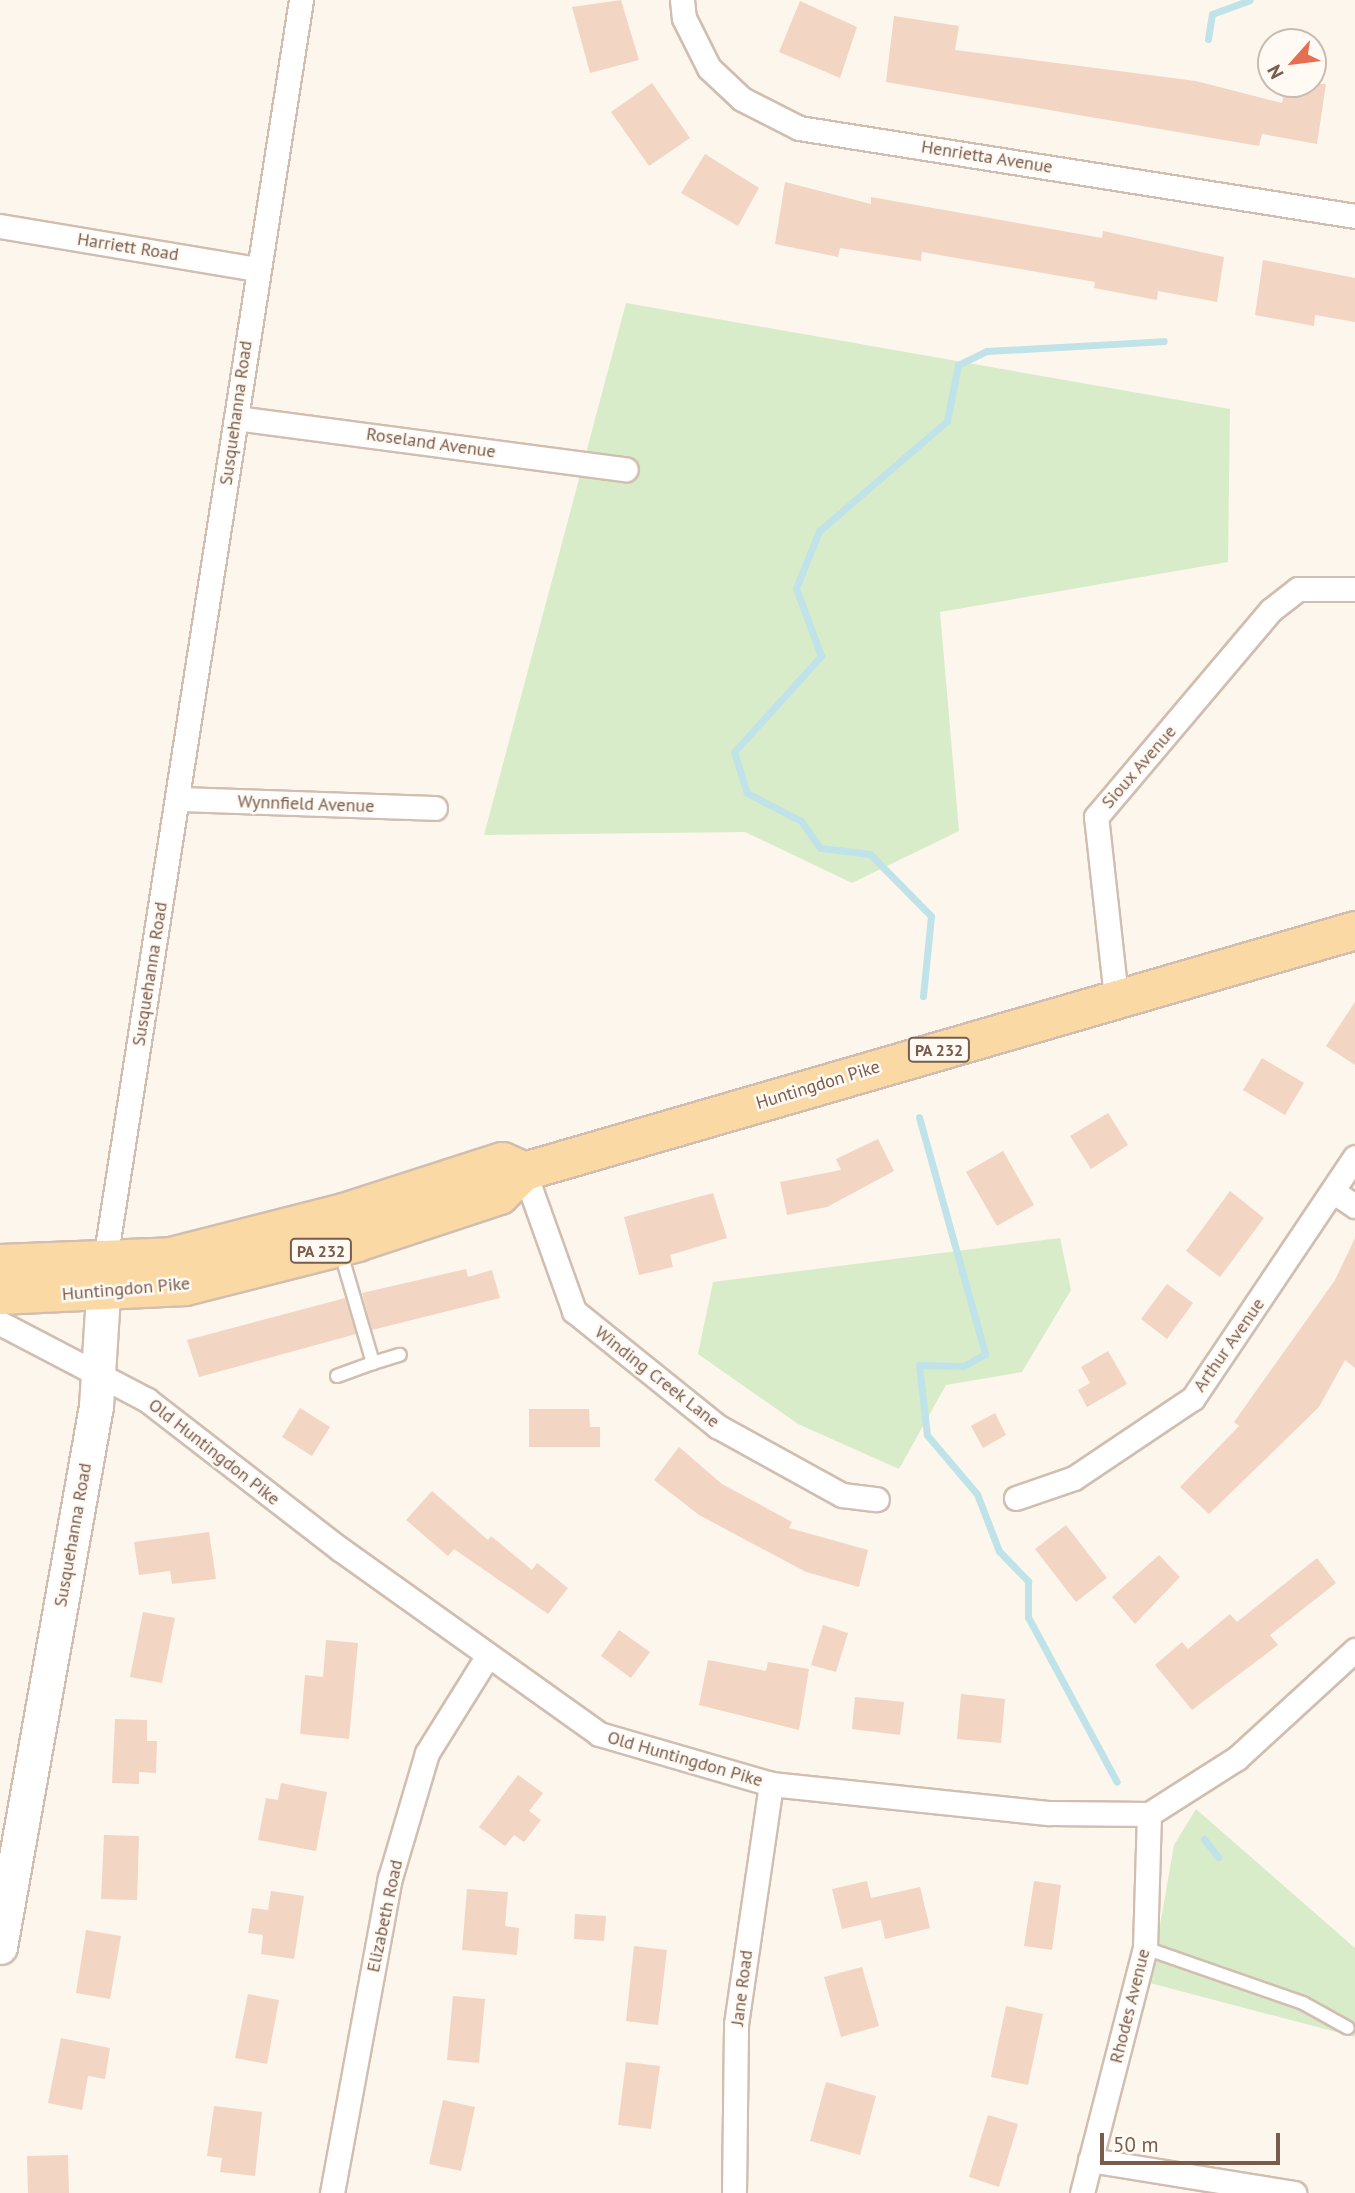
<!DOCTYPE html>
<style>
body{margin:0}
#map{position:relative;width:1355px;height:2193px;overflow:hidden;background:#fdf6ec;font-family:"PT Sans",sans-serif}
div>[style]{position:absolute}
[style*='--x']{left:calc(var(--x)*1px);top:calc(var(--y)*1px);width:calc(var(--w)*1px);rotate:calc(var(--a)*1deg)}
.green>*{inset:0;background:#d8ecc9}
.stream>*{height:7px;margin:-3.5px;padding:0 3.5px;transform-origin:3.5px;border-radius:3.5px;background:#bfe3e8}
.building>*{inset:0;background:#f3d5c3}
.roads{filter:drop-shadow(2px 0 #d1beb0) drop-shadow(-2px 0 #d1beb0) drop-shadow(0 2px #d1beb0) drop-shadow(0 -2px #d1beb0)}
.service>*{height:12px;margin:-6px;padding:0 6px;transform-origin:6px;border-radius:6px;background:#fff}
.minor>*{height:23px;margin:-11.5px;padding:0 11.5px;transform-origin:11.5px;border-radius:11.5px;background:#fff}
.secondary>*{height:33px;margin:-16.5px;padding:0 16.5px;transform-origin:16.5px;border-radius:16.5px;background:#fff}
.primary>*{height:37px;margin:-18.5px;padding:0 18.5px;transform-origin:18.5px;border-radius:18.5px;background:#fbd9a5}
span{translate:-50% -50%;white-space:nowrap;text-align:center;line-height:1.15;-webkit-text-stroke:5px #fffaf3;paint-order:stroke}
.shield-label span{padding:2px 5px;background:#fffaf3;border:2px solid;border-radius:5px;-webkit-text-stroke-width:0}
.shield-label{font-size:16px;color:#7a5c4d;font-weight:700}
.street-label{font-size:18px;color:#7a5c4d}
.north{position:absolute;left:1257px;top:28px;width:70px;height:70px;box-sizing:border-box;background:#fffaf3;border:2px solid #cabbb1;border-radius:50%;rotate:242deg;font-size:19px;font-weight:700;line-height:28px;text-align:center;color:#7a5c4d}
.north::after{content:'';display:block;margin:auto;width:24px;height:32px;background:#e76f51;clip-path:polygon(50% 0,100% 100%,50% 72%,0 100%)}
.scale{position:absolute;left:1100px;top:2133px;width:180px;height:32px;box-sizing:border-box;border:4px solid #7a5c4d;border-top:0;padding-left:9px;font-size:21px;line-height:24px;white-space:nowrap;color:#7a5c4d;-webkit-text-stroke:5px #fffaf3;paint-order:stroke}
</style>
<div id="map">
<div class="green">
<div style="clip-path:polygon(626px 303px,1230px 409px,1228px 562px,940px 612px,959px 831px,852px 883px,745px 832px,484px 835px)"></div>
<div style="clip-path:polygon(1060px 1238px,1071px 1290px,1022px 1372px,946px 1385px,899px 1469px,798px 1424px,698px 1354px,713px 1282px)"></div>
<div style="clip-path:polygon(1196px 1809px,1355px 1948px,1355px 2037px,1150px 1983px,1174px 1845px)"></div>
</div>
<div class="stream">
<div style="--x:1208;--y:39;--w:25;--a:-81"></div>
<div style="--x:1212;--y:14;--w:40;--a:-20.2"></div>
<div style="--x:923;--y:996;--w:80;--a:-84.3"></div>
<div style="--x:931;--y:916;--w:87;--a:-134.5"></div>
<div style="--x:870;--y:854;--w:50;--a:-173.2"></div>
<div style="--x:820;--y:848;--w:33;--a:-125"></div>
<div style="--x:801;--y:821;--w:61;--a:-152.6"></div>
<div style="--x:747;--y:793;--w:43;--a:-107.6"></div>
<div style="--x:734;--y:752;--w:130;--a:-47.8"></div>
<div style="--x:821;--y:656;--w:72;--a:-110.2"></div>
<div style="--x:796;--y:588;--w:61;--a:-68"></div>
<div style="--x:819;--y:531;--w:169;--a:-40.7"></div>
<div style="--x:947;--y:421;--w:57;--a:-78.9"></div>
<div style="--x:958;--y:365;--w:32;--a:-26"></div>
<div style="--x:987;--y:351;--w:177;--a:-3.2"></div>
<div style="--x:919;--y:1117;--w:246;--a:74.4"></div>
<div style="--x:985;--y:1354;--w:25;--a:151"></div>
<div style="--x:963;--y:1366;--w:44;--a:-178.7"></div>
<div style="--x:919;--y:1365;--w:70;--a:83.5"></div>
<div style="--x:927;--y:1435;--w:77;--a:49.7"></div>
<div style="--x:977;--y:1494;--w:61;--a:68.9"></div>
<div style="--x:999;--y:1551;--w:42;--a:46"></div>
<div style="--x:1028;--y:1581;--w:36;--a:90"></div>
<div style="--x:1028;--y:1617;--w:187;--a:61.7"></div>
<div style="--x:1204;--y:1839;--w:23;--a:52"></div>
</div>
<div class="building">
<div style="clip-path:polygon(621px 0,639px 60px,590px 73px,572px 7px)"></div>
<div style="clip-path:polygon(800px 1px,857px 27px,840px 78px,779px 52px)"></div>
<div style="clip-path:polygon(894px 16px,959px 26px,955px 50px,1196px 81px,1282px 103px,1286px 84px,1326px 84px,1317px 144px,1262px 134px,1259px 146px,886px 82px)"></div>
<div style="clip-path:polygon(652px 83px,690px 138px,649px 166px,611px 112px)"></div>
<div style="clip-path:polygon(705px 154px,759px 188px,738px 226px,681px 193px)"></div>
<div style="clip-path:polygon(785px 182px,871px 204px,871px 197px,1102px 238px,1103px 231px,1224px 257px,1217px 302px,1158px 291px,1157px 300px,1094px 288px,1095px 282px,922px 252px,921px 261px,840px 248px,838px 257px,775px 244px)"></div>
<div style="clip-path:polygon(1263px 260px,1355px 278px,1355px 322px,1315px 315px,1314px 326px,1255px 315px)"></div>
<div style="clip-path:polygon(1355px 1002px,1355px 1065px,1326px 1046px)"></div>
<div style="clip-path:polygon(1262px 1058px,1304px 1083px,1285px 1115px,1243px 1090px)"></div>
<div style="clip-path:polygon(1108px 1113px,1128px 1145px,1091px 1169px,1070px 1136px)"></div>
<div style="clip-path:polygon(878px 1139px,894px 1171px,827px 1207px,787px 1215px,780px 1182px,841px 1170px,836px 1159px)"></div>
<div style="clip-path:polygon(1003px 1151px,1034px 1205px,997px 1226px,966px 1172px)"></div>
<div style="clip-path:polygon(1230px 1191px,1264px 1218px,1220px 1277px,1186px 1251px)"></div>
<div style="clip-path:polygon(713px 1193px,727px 1238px,670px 1255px,673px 1267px,639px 1275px,624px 1217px)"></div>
<div style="clip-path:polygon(1355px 1238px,1355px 1368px,1345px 1360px,1319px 1407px,1209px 1514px,1180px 1487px,1239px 1426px,1234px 1422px,1335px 1280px)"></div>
<div style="clip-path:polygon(466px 1269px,468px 1277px,492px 1270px,500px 1298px,372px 1330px,362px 1293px)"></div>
<div style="clip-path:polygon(1167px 1284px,1193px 1303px,1167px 1339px,1141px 1319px)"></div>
<div style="clip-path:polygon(345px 1298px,356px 1334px,199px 1377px,187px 1340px)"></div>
<div style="clip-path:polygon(1108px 1351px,1127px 1384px,1087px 1407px,1078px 1390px,1090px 1383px,1081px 1367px)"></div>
<div style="clip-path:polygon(300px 1408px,330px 1427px,312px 1456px,282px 1437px)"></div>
<div style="clip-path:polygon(529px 1409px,589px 1409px,590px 1427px,600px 1427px,600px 1447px,529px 1447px)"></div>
<div style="clip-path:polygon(995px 1413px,1006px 1435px,983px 1448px,971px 1426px)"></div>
<div style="clip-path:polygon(679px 1447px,722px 1484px,792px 1522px,789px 1528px,868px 1550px,859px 1587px,806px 1572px,699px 1515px,654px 1480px)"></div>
<div style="clip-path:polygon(432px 1491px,488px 1540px,491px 1536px,532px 1570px,537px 1563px,568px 1588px,548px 1614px,454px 1549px,448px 1556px,406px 1520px)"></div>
<div style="clip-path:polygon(1066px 1525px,1107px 1578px,1076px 1602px,1035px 1549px)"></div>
<div style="clip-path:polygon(209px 1532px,216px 1579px,172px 1584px,170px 1571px,139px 1575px,134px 1542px)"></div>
<div style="clip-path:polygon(1159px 1555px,1180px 1577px,1135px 1624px,1112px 1597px)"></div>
<div style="clip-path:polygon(1317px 1558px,1336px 1583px,1270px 1635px,1278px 1645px,1192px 1710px,1155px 1665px,1182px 1642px,1188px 1649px,1230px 1614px,1237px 1622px)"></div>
<div style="clip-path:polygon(143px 1612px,175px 1618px,162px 1683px,130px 1677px)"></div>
<div style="clip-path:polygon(823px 1625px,848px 1633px,836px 1672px,811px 1665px)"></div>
<div style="clip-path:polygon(619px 1630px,650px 1652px,631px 1678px,601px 1656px)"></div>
<div style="clip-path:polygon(326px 1640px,358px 1643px,349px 1739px,300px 1734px,305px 1675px,323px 1677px)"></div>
<div style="clip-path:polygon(708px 1660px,766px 1671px,768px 1662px,809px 1669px,799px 1730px,699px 1705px)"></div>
<div style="clip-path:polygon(961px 1694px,1005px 1699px,1001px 1743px,957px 1739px)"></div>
<div style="clip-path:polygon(855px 1697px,904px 1702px,900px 1735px,852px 1729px)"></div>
<div style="clip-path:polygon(115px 1719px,147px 1720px,147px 1741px,157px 1741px,156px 1773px,139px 1772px,139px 1784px,112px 1783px)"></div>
<div style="clip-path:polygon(518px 1775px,543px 1793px,529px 1811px,541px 1820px,524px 1842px,514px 1835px,505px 1846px,479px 1827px)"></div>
<div style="clip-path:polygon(281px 1783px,327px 1792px,316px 1851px,258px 1840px,266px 1798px,278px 1800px)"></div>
<div style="clip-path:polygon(104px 1835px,139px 1836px,137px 1900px,101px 1899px)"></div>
<div style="clip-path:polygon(867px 1881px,871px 1898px,920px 1887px,930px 1928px,885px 1939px,881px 1920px,842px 1929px,832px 1889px)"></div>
<div style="clip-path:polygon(1034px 1881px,1061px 1885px,1052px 1950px,1024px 1946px)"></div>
<div style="clip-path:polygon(467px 1889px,508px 1892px,505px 1926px,519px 1928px,517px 1955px,462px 1950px)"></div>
<div style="clip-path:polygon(271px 1891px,304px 1896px,294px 1959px,261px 1954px,263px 1935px,248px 1933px,252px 1908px,268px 1910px)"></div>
<div style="clip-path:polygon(575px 1914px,606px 1916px,604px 1941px,574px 1939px)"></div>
<div style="clip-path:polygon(86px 1930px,121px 1936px,110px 1999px,76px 1993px)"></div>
<div style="clip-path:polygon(634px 1946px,667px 1950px,658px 2025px,626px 2021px)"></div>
<div style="clip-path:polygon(862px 1967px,879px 2026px,841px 2037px,824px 1977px)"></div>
<div style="clip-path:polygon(248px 1994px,279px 2000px,267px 2064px,235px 2058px)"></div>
<div style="clip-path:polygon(453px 1996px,485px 1999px,479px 2063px,447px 2060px)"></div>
<div style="clip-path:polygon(1006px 2006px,1043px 2014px,1028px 2085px,991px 2077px)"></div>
<div style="clip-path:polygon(61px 2038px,110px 2048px,105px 2079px,88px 2076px,82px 2110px,48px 2103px)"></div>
<div style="clip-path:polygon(626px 2062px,660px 2066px,651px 2129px,618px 2125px)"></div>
<div style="clip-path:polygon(826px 2082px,876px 2096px,860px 2155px,810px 2141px)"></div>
<div style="clip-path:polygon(443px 2100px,475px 2107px,461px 2171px,429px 2164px)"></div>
<div style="clip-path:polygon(214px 2106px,262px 2112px,255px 2176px,220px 2172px,222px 2158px,207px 2156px)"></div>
<div style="clip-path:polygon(988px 2115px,1018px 2124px,999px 2187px,969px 2177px)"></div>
<div style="clip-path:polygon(68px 2155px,69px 2193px,28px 2193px,27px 2156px)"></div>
</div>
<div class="roads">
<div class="service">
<div style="--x:340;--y:1250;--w:118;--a:73.7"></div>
<div style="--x:373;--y:1363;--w:28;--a:-17"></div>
<div style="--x:337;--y:1376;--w:38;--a:-20"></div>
<div style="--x:1145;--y:1948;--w:167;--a:19.2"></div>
<div style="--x:1303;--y:2003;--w:51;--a:29.1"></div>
</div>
<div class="minor">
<div style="--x:682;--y:0;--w:18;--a:84"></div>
<div style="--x:684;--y:18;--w:56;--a:63.4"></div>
<div style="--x:709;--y:68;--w:45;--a:43.2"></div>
<div style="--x:742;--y:99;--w:64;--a:27"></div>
<div style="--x:799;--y:128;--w:563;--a:8.99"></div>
<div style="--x:0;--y:226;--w:260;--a:9.5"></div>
<div style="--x:236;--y:418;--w:393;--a:7.5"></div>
<div style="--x:178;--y:799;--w:257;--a:2"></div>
<div style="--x:1116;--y:997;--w:181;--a:-96.3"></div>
<div style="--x:1096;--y:817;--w:271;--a:-49.8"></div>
<div style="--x:1271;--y:610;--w:34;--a:-38"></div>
<div style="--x:1298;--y:589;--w:57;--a:0"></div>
<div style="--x:524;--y:1171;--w:149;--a:70.3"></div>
<div style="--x:574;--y:1311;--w:184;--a:38.8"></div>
<div style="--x:717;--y:1426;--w:143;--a:28.9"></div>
<div style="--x:842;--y:1495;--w:35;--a:7"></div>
<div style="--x:1334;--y:1192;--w:25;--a:34"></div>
<div style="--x:105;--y:1260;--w:1275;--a:-81.16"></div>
<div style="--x:0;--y:1323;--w:166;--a:27.6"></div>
<div style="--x:147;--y:1400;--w:244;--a:37.7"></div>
<div style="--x:340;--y:1549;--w:318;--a:35.5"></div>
<div style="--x:599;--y:1734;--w:179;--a:16.2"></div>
<div style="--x:771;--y:1784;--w:280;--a:6"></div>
<div style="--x:1049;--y:1813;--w:100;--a:0.6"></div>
<div style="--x:1149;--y:1814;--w:104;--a:-32.5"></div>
<div style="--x:1237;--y:1758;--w:160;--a:-42.5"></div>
<div style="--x:1016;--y:1498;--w:61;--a:-19"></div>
<div style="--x:1074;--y:1478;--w:143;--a:-33.9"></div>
<div style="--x:1193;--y:1398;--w:290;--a:-56.1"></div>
<div style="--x:1090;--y:2160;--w:207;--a:9.2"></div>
<div style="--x:332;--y:2193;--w:320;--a:-79.6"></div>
<div style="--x:390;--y:1878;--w:130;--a:-73.5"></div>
<div style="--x:427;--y:1753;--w:113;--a:-58"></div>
<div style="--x:734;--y:2193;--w:169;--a:-89.3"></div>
<div style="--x:736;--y:2024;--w:243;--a:-81.7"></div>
<div style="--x:1082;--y:2193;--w:253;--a:-75.6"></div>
<div style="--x:1145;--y:1948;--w:134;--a:-88.3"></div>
</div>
<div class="secondary">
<div style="--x:0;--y:1947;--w:549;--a:-79.94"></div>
<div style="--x:96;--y:1406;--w:143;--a:-86.4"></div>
</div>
<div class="primary">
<div style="--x:0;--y:1263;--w:171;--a:-2.3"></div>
<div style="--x:171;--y:1256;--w:178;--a:-14.3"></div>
<div style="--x:343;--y:1212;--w:167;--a:-17.8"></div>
<div style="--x:502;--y:1161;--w:24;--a:24"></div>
<div style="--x:0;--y:1295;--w:185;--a:-2.8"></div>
<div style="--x:185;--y:1286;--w:178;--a:-14.3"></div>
<div style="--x:357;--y:1242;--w:150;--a:-18.3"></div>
<div style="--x:499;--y:1195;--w:35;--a:-44"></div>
<div style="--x:524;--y:1171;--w:865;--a:-16.17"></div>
</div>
</div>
<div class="shield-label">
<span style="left:939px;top:1050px">PA 232</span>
<span style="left:321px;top:1251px">PA 232</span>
</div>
<div class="street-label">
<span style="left:987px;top:157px;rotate:9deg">Henrietta Avenue</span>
<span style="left:128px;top:247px;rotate:9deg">Harriett Road</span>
<span style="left:236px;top:413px;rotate:-82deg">Susquehanna Road</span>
<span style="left:431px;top:443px;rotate:8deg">Roseland Avenue</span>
<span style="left:1139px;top:767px;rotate:-49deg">Sioux Avenue</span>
<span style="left:306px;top:804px;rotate:2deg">Wynnfield Avenue</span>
<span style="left:150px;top:974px;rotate:-81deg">Susquehanna Road</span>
<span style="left:818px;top:1085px;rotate:-17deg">Huntingdon Pike</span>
<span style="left:126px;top:1289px;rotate:-5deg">Huntingdon Pike</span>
<span style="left:1229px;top:1345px;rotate:-55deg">Arthur Avenue</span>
<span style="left:657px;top:1377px;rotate:38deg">Winding Creek Lane</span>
<span style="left:214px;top:1452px;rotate:38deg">Old Huntingdon Pike</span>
<span style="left:73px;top:1535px;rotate:-80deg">Susquehanna Road</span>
<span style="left:685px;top:1759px;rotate:16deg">Old Huntingdon Pike</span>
<span style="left:385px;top:1916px;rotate:-78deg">Elizabeth Road</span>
<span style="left:742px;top:1988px;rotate:-83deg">Jane Road</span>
<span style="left:1130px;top:2006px;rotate:-76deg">Rhodes Avenue</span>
</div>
<div class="north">N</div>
<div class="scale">50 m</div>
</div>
